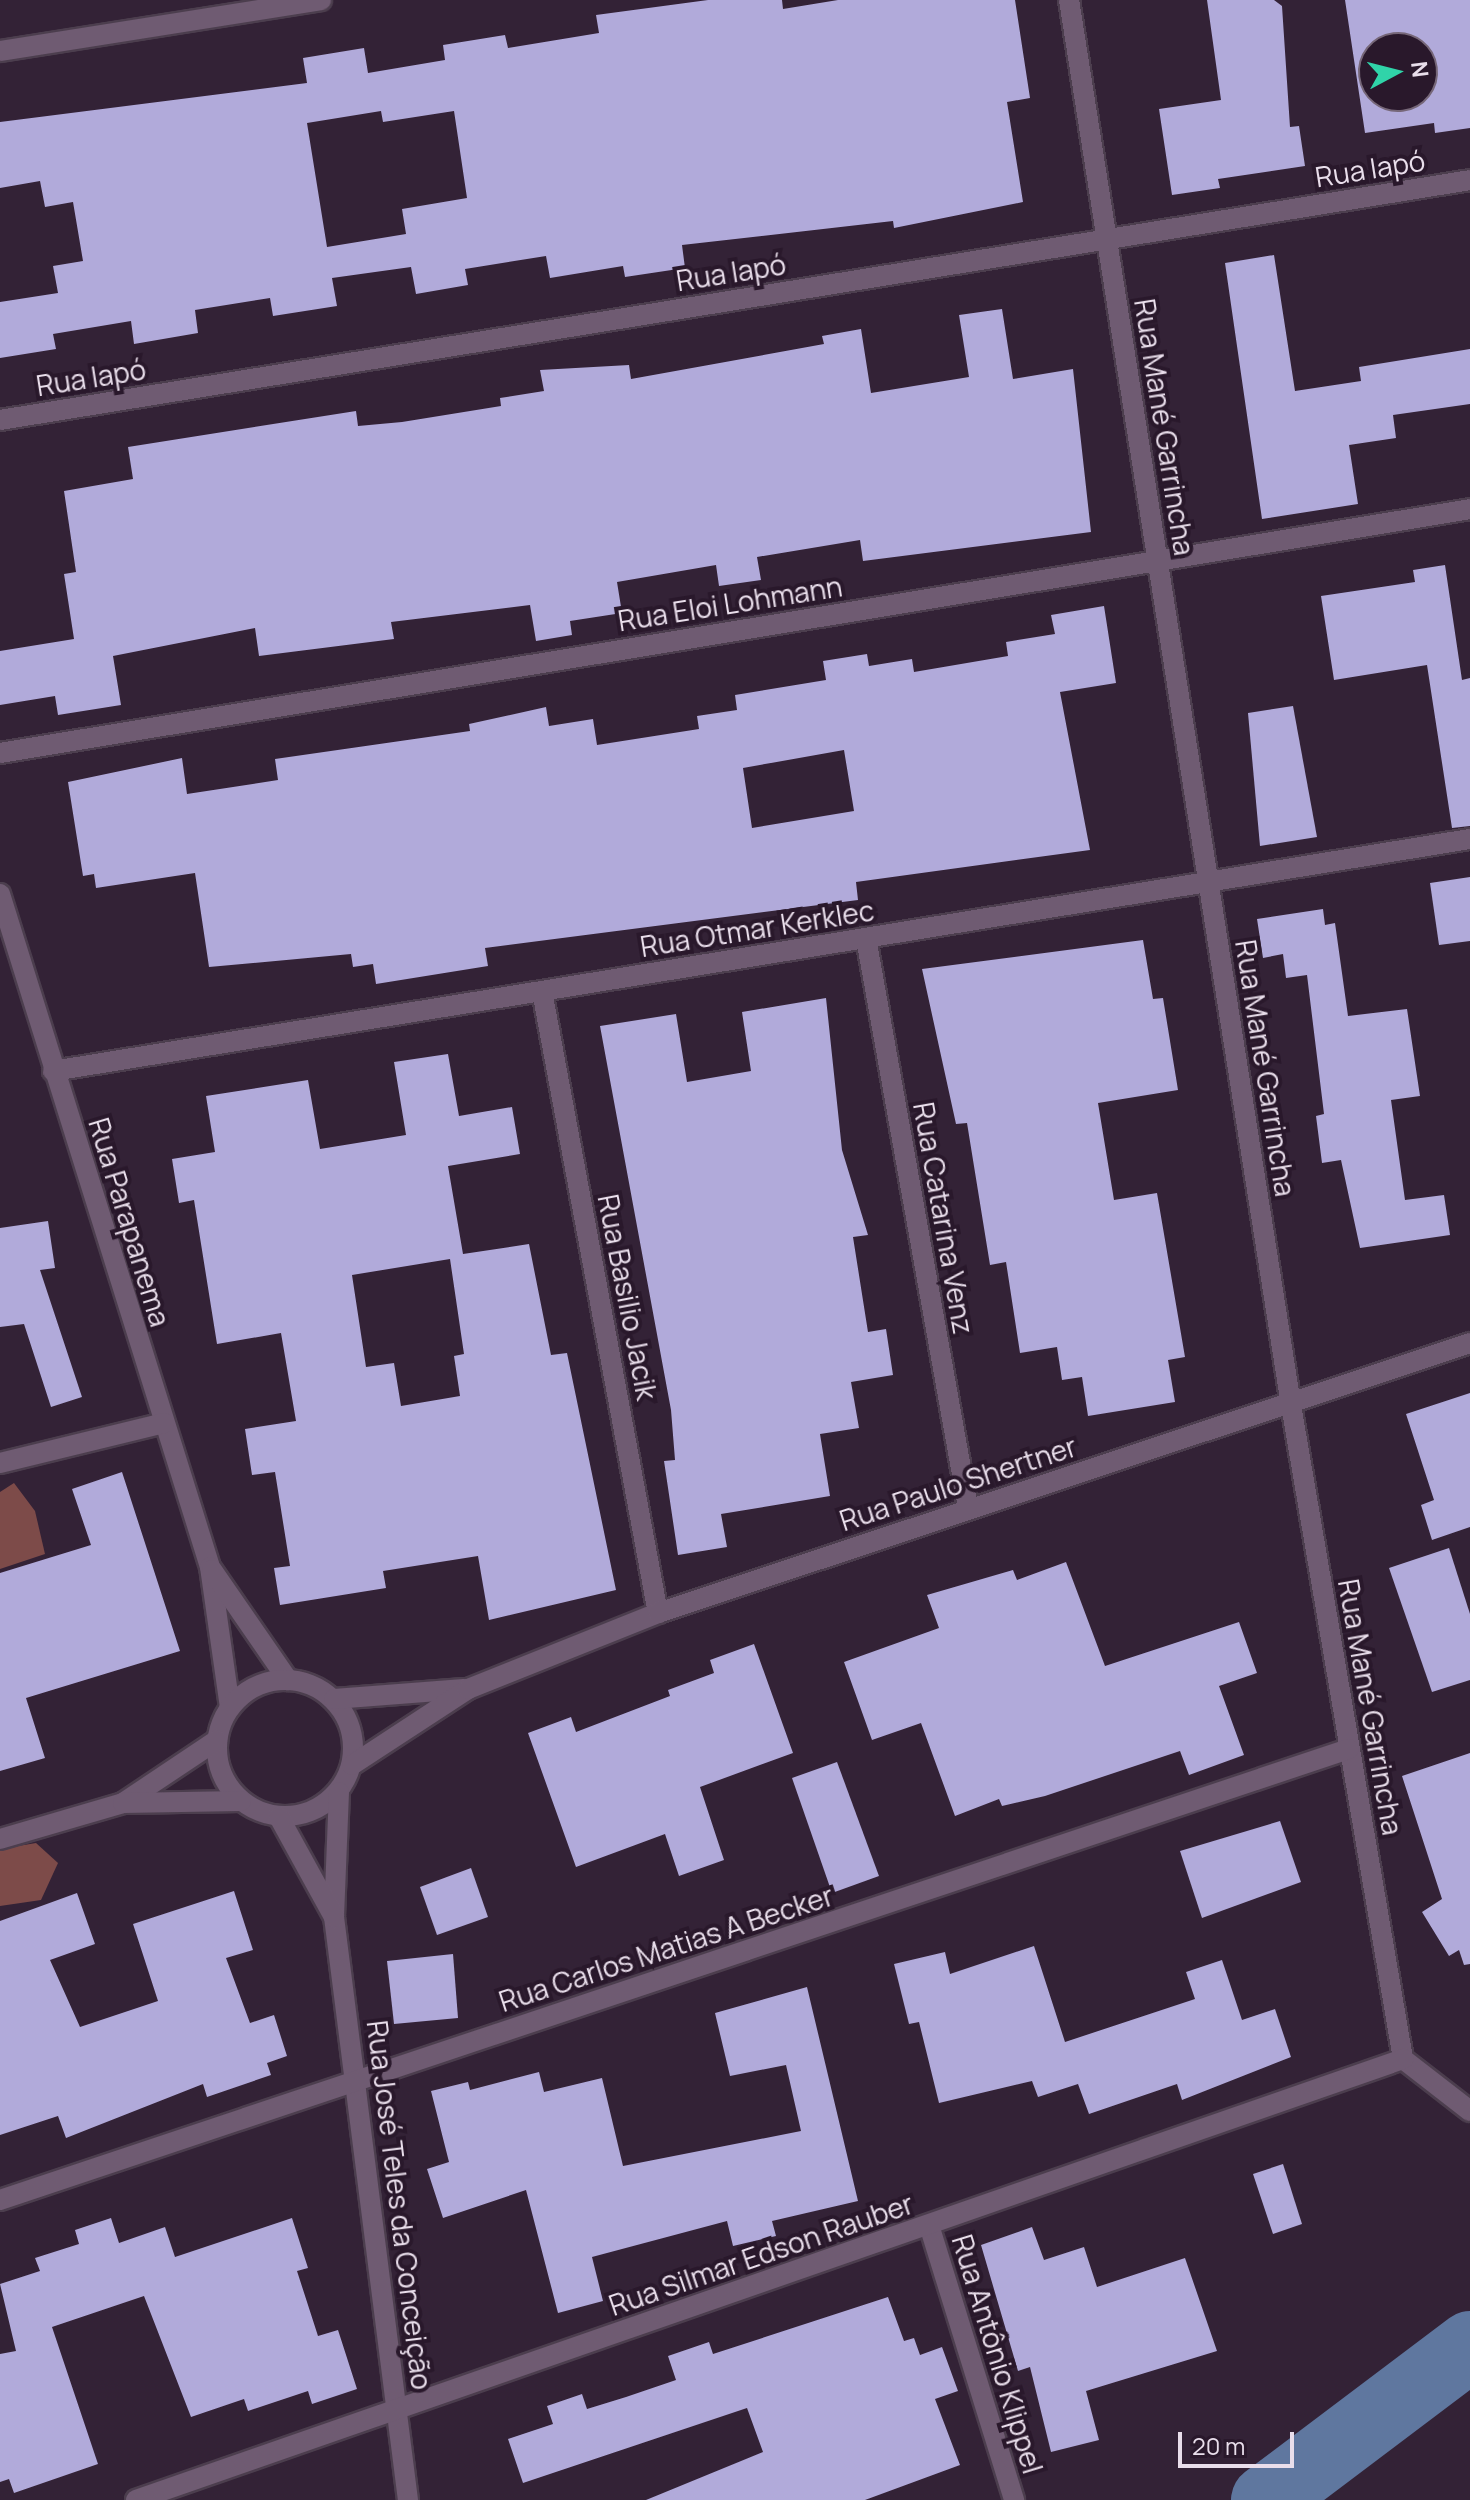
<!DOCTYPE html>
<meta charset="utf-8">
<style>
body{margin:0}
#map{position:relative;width:1470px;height:2500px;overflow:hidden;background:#332236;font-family:Manrope,sans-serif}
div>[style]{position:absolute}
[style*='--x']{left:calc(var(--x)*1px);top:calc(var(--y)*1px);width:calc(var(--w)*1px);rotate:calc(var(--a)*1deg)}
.forest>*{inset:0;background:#7d4b49}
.river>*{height:70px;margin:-35px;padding:0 35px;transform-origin:35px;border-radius:35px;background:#5f779f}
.building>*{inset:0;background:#b1aada}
.roads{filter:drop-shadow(2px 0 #4c3e4e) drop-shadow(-2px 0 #4c3e4e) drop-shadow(0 2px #4c3e4e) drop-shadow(0 -2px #4c3e4e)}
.minor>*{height:20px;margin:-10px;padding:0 10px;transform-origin:10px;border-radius:10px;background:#6f5b72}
.minor>.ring{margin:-10px;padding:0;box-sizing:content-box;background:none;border:20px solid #6f5b72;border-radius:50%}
span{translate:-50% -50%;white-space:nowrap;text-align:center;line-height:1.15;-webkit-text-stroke:8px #29182b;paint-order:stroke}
.street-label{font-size:28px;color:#e9deeb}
.north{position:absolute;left:1358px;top:32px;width:80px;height:80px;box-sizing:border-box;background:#29182b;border:2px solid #766778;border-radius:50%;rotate:83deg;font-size:22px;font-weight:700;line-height:32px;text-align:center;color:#e9deeb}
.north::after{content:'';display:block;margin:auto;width:28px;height:36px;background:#30d4a9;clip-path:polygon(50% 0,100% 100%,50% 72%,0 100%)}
.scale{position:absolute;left:1178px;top:2432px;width:116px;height:36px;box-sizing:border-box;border:4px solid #e9deeb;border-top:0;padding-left:10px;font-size:24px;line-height:28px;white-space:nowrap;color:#e9deeb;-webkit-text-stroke:6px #29182b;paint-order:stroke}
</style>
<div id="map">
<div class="forest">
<div style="clip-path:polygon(14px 1483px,35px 1511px,45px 1554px,0 1569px,0 1492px)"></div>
<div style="clip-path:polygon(36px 1843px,58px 1863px,41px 1900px,0 1906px,0 1849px)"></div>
</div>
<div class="river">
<div style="--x:1266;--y:2500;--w:256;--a:-37"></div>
</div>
<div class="building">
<div style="clip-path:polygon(evenodd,708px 0,782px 0,783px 9px,838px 0,1015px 0,1030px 98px,1007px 102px,1023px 202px,894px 228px,893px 221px,682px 245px,685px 268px,625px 277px,623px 266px,550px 278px,546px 256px,465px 269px,468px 285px,416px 294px,411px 267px,332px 278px,337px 306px,273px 316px,270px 298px,195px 310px,198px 333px,134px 344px,131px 321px,53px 334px,56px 349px,0 358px,0 302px,58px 293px,53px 266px,83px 261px,73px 202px,45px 207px,40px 181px,0 188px,0 122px,307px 83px,303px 58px,364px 48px,368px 73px,445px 60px,443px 45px,505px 35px,508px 48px,599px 33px,596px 15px,708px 0,381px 111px,383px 122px,454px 111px,467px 198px,402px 209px,406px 234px,327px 247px,307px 123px,381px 111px)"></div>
<div style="clip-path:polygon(1207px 0,1274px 0,1282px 6px,1290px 127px,1299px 126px,1305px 166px,1218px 179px,1220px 188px,1172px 195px,1159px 109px,1221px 100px)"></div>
<div style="clip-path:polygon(evenodd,1345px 0,1470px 0,1470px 128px,1435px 133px,1434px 123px,1365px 133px,1345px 0,1374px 48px,1422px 48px,1422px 96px,1374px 96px,1374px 48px)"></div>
<div style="clip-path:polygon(1274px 255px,1295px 391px,1361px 381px,1359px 367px,1470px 349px,1470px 404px,1393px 415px,1396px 438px,1349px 445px,1358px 504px,1262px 519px,1225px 263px)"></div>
<div style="clip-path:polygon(1002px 309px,1013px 379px,1073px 369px,1091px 532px,863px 561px,860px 540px,757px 557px,761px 580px,719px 586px,716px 565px,617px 582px,622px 613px,570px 621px,572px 635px,536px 641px,530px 605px,391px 622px,394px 639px,259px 656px,255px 628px,113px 656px,121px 705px,58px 715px,55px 696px,0 705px,0 651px,74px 639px,64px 574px,76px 572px,64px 491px,133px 479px,128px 447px,356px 411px,358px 426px,402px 422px,501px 406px,500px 398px,544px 391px,540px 370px,629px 365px,631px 379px,824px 344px,822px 336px,861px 329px,871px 393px,969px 377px,959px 315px)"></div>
<div style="clip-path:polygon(1445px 565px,1462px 680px,1470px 678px,1470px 826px,1452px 828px,1427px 665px,1334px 680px,1321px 596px,1415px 582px,1413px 570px)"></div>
<div style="clip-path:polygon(evenodd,1104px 606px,1116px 683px,1060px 692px,1090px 850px,856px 882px,858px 900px,485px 948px,488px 966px,376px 984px,373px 964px,353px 967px,351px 954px,209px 967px,195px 873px,96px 888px,94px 874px,83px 876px,68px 782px,182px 758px,187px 794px,278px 780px,275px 759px,470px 731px,469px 724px,546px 707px,549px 726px,593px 719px,597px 745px,699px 729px,697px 716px,737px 710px,735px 695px,826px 680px,823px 661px,867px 654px,869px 666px,912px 659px,914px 672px,1008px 656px,1006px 642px,1055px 634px,1051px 615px,1104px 606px,844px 750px,854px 811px,752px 828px,743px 768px,844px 750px)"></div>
<div style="clip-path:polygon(1293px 706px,1317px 837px,1260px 846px,1248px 713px)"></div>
<div style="clip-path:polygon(1470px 877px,1470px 941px,1439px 945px,1430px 883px)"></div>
<div style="clip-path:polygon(1323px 909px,1325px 925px,1335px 923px,1348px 1016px,1407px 1009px,1420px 1096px,1391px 1100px,1405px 1200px,1444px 1195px,1450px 1235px,1360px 1248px,1341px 1160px,1322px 1163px,1316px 1116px,1324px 1114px,1307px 975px,1286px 978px,1283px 954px,1263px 958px,1257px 919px)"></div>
<div style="clip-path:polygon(1143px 940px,1153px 999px,1163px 998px,1178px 1090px,1098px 1103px,1114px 1200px,1157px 1193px,1185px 1357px,1168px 1360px,1175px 1402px,1088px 1416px,1082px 1377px,1062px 1380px,1057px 1347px,1020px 1353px,1006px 1262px,990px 1265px,967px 1123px,956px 1124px,922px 969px)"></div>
<div style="clip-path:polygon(826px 998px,842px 1150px,868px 1235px,853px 1237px,868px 1332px,886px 1329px,893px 1375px,851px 1382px,859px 1428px,820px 1434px,830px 1496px,721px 1514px,727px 1547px,678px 1555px,664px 1461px,675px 1460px,671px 1410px,600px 1026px,676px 1014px,687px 1082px,751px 1071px,742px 1012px)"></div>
<div style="clip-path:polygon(evenodd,448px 1054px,459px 1116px,512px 1107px,520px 1154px,448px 1166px,463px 1254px,529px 1244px,551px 1355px,567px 1353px,616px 1590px,489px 1620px,478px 1556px,383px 1571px,386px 1588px,280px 1605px,274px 1568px,290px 1566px,275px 1472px,252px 1475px,245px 1429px,296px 1421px,281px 1333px,217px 1344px,194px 1200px,179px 1203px,172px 1159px,215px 1152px,206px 1096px,308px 1080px,320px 1149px,406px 1135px,394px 1062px,448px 1054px,450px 1259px,464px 1354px,454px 1356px,460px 1396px,401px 1406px,394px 1363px,366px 1367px,352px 1275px,450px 1259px)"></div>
<div style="clip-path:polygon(48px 1221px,55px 1268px,40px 1270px,82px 1397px,51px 1407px,24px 1324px,0 1327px,0 1228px)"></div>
<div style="clip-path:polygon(1470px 1393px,1470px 1527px,1432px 1540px,1421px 1505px,1434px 1500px,1406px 1414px)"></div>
<div style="clip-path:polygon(122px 1472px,180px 1651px,26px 1698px,45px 1758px,0 1771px,0 1573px,91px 1545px,72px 1489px)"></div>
<div style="clip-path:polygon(1449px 1548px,1470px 1614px,1470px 1680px,1432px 1692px,1389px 1568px)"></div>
<div style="clip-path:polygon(1066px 1562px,1105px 1666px,1239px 1622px,1257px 1673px,1219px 1686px,1244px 1755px,1189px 1775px,1180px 1751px,1045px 1796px,1002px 1806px,999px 1799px,955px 1816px,921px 1723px,872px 1740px,844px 1662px,939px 1628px,927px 1595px,1013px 1570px,1017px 1580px)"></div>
<div style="clip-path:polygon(754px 1644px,793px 1753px,700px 1787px,724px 1860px,679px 1876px,665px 1834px,576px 1867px,528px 1733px,571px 1717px,576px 1732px,670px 1696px,668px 1690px,714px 1673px,710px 1660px)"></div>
<div style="clip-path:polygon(1470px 1753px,1470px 1964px,1464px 1965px,1459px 1950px,1449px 1956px,1422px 1912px,1442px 1899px,1402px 1776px)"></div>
<div style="clip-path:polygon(837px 1762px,879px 1876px,832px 1893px,792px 1778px)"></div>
<div style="clip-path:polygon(1280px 1821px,1301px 1882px,1202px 1918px,1180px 1851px)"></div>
<div style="clip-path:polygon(471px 1868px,488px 1917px,437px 1935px,420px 1887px)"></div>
<div style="clip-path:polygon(234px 1891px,253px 1950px,226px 1958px,250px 2023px,274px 2015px,287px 2056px,267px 2063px,271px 2075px,207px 2097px,203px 2084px,66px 2138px,58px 2116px,0 2135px,0 1921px,77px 1893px,95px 1944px,50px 1960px,80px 2027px,158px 2001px,133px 1924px)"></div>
<div style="clip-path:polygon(1034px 1946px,1065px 2042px,1195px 1999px,1186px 1972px,1222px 1960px,1242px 2020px,1275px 2009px,1291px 2057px,1182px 2100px,1177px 2084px,1089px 2114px,1078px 2084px,1038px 2097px,1032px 2081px,939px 2103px,919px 2022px,909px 2024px,894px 1964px,945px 1952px,950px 1974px)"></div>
<div style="clip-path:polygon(453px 1954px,458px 2018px,394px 2024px,387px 1961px)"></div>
<div style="clip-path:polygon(807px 1987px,858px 2201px,772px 2221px,776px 2236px,733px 2246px,727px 2221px,592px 2257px,603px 2301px,558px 2313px,526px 2190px,443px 2218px,427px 2169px,449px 2162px,431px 2091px,468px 2082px,470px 2090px,539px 2072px,544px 2092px,602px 2078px,623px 2166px,801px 2131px,786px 2065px,730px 2076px,715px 2013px)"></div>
<div style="clip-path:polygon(1283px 2164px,1302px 2224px,1273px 2234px,1253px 2174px)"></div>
<div style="clip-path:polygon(111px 2218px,119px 2243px,165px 2227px,175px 2257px,292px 2218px,308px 2268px,297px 2271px,318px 2336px,338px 2330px,357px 2389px,312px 2404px,308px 2391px,248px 2411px,244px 2399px,191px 2417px,144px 2296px,52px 2327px,98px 2464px,14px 2493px,9px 2479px,0 2482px,0 2354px,16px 2351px,0 2284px,40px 2271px,35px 2258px,79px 2244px,75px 2230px)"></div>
<div style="clip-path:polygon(1032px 2227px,1044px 2260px,1084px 2247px,1097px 2287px,1185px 2258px,1217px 2351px,1086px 2391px,1099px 2440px,1051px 2452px,1030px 2367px,1018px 2371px,981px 2245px)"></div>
<div style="clip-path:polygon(888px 2297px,904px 2341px,914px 2338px,920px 2355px,942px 2347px,958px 2391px,935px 2399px,960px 2465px,865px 2500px,646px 2500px,763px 2452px,747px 2408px,523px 2483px,508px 2439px,553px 2424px,547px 2406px,582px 2394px,587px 2409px,626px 2397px,676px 2380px,668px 2356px,709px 2342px,713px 2354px)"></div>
</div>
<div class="roads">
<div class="minor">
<div style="--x:1069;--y:0;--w:1422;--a:81.02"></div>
<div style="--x:1291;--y:1405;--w:664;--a:80.28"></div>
<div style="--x:1403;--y:2059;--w:85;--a:37.8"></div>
<div style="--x:0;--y:51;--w:325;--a:-9"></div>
<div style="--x:0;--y:420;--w:1489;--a:-9.27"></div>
<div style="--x:0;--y:753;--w:1490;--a:-9.42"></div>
<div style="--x:0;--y:894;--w:705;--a:72.67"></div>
<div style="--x:210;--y:1567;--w:141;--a:81.9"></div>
<div style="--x:866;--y:938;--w:579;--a:79.85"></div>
<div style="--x:542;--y:991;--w:633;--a:79.44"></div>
<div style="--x:53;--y:1071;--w:1436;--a:-9.3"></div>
<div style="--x:0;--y:1463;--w:169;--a:-13.7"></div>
<div style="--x:212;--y:1570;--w:134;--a:55.4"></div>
<div class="ring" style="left:217px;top:1680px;width:116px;height:116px"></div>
<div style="--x:334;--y:1699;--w:130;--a:-4.4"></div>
<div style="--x:352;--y:1765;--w:139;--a:-33.2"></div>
<div style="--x:468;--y:1689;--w:205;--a:-21.8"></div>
<div style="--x:658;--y:1613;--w:856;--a:-18.39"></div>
<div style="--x:339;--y:1792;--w:125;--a:92.3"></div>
<div style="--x:334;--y:1917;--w:588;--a:82.77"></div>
<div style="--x:123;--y:1803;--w:113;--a:-33.8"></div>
<div style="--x:279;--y:1817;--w:114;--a:61.2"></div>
<div style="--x:0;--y:1839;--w:128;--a:-16.3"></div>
<div style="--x:123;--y:1803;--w:118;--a:-1"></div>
<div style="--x:0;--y:2200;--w:1422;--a:-18.49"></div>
<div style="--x:929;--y:2225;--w:288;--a:72.8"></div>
<div style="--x:136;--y:2500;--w:1342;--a:-19.19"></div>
</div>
</div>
<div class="street-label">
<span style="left:1370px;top:168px;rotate:-9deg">Rua Iapó</span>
<span style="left:731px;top:272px;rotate:-9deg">Rua Iapó</span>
<span style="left:91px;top:377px;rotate:-9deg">Rua Iapó</span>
<span style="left:1165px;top:427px;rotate:81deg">Rua Mané Garrincha</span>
<span style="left:730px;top:603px;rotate:-9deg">Rua Eloi Lohmann</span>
<span style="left:757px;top:928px;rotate:-9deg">Rua Otmar Kerklec</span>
<span style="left:1266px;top:1068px;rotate:81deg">Rua Mané Garrincha</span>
<span style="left:944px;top:1218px;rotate:80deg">Rua Catarina Venz</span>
<span style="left:130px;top:1222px;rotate:73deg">Rua Parapanema</span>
<span style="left:628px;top:1297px;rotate:79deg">Rua Basilio Jacik</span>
<span style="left:958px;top:1483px;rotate:-18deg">Rua Paulo Shertner</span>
<span style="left:1371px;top:1707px;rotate:80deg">Rua Mané Garrincha</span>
<span style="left:666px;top:1948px;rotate:-18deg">Rua Carlos Matias A Becker</span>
<span style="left:400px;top:2205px;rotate:83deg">Rua José Teles da Conceição</span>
<span style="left:761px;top:2254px;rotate:-19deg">Rua Silmar Edson Rauber</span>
<span style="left:998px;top:2354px;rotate:73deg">Rua Antônio Klippel</span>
</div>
<div class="north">N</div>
<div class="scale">20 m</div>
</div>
